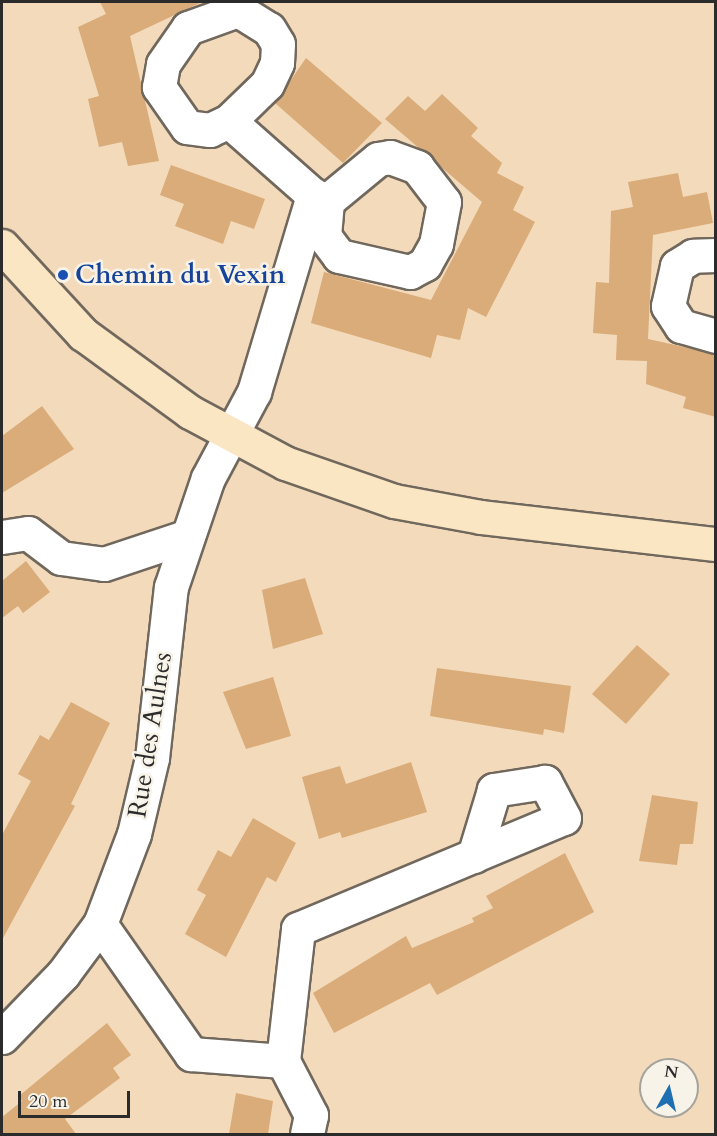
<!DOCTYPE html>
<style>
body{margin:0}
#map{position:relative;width:717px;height:1136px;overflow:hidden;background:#f3dabb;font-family:Cardo,serif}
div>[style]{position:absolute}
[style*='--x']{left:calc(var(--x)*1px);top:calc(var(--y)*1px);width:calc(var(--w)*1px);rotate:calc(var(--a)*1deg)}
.building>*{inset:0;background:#d9ac79}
.roads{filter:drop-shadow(2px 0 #71685d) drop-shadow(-2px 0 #71685d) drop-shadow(0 2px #71685d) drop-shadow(0 -2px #71685d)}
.street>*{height:33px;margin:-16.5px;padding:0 16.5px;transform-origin:16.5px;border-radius:16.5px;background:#fff}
.secondary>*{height:33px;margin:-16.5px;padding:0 16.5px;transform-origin:16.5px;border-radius:16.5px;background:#fbe6c4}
.dots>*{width:16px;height:16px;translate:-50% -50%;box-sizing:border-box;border:3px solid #f7f3e8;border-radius:50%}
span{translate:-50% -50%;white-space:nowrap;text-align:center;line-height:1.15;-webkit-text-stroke:5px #f7f3e8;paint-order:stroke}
.transit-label{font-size:26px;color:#164399;font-weight:700}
.left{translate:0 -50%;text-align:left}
.street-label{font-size:26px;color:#2b2b2b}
.frame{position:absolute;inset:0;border:3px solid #2b2b2b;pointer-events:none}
.north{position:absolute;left:639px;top:1058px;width:60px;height:60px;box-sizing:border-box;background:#f7f3e8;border:2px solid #a5a39c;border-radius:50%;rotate:8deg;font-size:16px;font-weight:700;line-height:24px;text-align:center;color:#2b2b2b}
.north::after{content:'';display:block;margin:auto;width:21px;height:27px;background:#1f6fb2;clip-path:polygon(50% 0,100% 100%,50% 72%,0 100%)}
.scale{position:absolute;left:18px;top:1091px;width:112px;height:27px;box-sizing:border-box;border:3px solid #2b2b2b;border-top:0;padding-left:8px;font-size:18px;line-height:21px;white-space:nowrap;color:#2b2b2b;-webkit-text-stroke:4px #f7f3e8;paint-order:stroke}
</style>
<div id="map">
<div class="building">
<div style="clip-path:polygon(100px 2px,202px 2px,130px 36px,159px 161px,128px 166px,122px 142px,99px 147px,88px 99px,99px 96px,78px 27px,106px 14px)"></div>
<div style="clip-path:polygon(306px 58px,382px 123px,343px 163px,275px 103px)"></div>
<div style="clip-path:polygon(442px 94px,478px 128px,471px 136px,502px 163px,497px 173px,524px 187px,513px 210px,535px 222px,486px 317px,468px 308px,460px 340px,437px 335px,431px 358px,311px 323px,324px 272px,431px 300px,482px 202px,385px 119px,408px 96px,425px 111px)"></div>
<div style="clip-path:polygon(171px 165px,265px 199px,254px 229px,231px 221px,223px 244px,175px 226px,184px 204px,160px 195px)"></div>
<div style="clip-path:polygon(678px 173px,683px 197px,707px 192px,713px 223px,653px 235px,648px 339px,716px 354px,716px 417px,683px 408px,686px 397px,646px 384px,647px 361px,616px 360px,617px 335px,593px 333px,596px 282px,609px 283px,611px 211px,633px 207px,628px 182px)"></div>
<div style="clip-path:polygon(42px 406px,74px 449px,2px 493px,2px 436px)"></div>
<div style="clip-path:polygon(26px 561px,50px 592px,23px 613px,18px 606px,2px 618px,2px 581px)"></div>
<div style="clip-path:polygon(305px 578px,323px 634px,273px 649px,262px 590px)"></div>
<div style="clip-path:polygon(637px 645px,670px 674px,626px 724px,592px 694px)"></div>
<div style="clip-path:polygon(437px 668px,571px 686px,564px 733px,544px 729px,543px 735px,430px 716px)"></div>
<div style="clip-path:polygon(273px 677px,291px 736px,246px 749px,223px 692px)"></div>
<div style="clip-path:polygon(71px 702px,110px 723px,71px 804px,75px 806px,2px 940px,2px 835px,31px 781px,18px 774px,40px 735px,49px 740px)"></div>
<div style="clip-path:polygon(411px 762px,427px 812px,342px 838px,340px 832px,319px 839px,302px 777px,340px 766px,346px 784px)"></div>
<div style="clip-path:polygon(652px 795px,698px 802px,693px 844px,680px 844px,677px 865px,639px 861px)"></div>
<div style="clip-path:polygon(253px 818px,296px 843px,276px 882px,267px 877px,226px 957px,185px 934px,206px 895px,197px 890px,218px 850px,231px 857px)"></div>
<div style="clip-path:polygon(565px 853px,594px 912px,437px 995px,430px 983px,334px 1033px,313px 993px,406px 936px,412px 948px,474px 922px,472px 918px,493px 908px,486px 896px)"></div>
<div style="clip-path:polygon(107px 1023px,131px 1055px,113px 1068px,120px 1078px,65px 1119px,76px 1134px,2px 1134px,2px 1117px,22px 1101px,19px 1096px)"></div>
<div style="clip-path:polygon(236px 1093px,273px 1101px,268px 1134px,229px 1134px)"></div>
</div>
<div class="roads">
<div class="street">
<div style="--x:238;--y:10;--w:36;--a:32"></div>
<div style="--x:269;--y:29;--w:17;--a:59"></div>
<div style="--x:278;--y:44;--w:19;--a:93"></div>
<div style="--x:277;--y:63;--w:23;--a:115"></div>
<div style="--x:267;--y:84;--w:53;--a:135.8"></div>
<div style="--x:229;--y:121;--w:21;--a:155"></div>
<div style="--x:210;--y:130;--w:23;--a:-173"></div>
<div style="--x:187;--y:127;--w:49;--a:-125"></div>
<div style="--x:159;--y:87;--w:23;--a:-80"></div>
<div style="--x:163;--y:64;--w:44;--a:-55.2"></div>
<div style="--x:188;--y:28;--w:53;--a:-19.8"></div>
<div style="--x:229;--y:121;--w:112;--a:41.4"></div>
<div style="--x:313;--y:195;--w:15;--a:23"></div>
<div style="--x:390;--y:157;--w:29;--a:20"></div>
<div style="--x:417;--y:167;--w:44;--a:52.4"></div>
<div style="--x:444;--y:202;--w:43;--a:100.8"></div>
<div style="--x:436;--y:244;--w:23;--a:119"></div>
<div style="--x:425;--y:264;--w:17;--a:152"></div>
<div style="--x:410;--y:272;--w:73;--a:-167.3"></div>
<div style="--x:339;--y:256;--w:25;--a:-127"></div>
<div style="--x:324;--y:236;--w:35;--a:-85"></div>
<div style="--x:327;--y:201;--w:66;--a:-39.5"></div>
<div style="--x:378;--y:159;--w:12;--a:-9"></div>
<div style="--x:716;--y:255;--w:23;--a:178"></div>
<div style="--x:693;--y:256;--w:19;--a:148"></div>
<div style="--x:677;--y:266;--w:41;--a:102.7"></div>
<div style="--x:668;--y:306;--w:24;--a:57"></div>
<div style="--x:681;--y:326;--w:36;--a:16"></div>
<div style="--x:2;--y:537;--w:26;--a:-9"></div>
<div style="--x:28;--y:533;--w:41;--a:37.1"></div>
<div style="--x:61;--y:558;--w:43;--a:7.9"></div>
<div style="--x:104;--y:564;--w:85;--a:-18.4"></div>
<div style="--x:100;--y:924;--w:159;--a:55"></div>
<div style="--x:191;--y:1054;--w:92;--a:4.4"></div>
<div style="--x:283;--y:1061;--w:61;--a:62.6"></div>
<div style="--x:311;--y:1115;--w:19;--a:102"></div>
<div style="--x:2;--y:1037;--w:88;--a:-45.9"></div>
<div style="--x:63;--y:974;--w:62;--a:-53.5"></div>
<div style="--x:100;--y:924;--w:96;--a:-69.3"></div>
<div style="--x:134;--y:834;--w:78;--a:-76.7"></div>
<div style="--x:152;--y:758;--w:172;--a:-83.7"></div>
<div style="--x:171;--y:587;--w:115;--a:-71.3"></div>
<div style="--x:208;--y:478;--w:98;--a:-61.9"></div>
<div style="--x:254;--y:392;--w:206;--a:-73.3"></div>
<div style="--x:283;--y:1061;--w:133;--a:-83.5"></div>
<div style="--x:298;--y:929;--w:288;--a:-22.7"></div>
<div style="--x:564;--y:818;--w:41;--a:-117.8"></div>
<div style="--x:545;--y:782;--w:52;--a:171.1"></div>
<div style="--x:494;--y:790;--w:69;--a:106.9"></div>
</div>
<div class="secondary">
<div style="--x:2;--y:246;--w:120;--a:47.4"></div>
<div style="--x:83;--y:334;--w:132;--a:36.1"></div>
<div style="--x:190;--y:412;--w:108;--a:28.2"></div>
<div style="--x:285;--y:463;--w:115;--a:19.2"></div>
<div style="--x:394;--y:501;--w:88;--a:10.4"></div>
<div style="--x:481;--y:517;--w:237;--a:6.6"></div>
</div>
</div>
<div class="dots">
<div style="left:63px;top:275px;background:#1a4fb4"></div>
</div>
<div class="transit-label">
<span class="left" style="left:75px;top:275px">Chemin du Vexin</span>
</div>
<div class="street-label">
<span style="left:150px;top:735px;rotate:-81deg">Rue des Aulnes</span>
</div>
<div class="frame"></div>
<div class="north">N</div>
<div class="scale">20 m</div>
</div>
